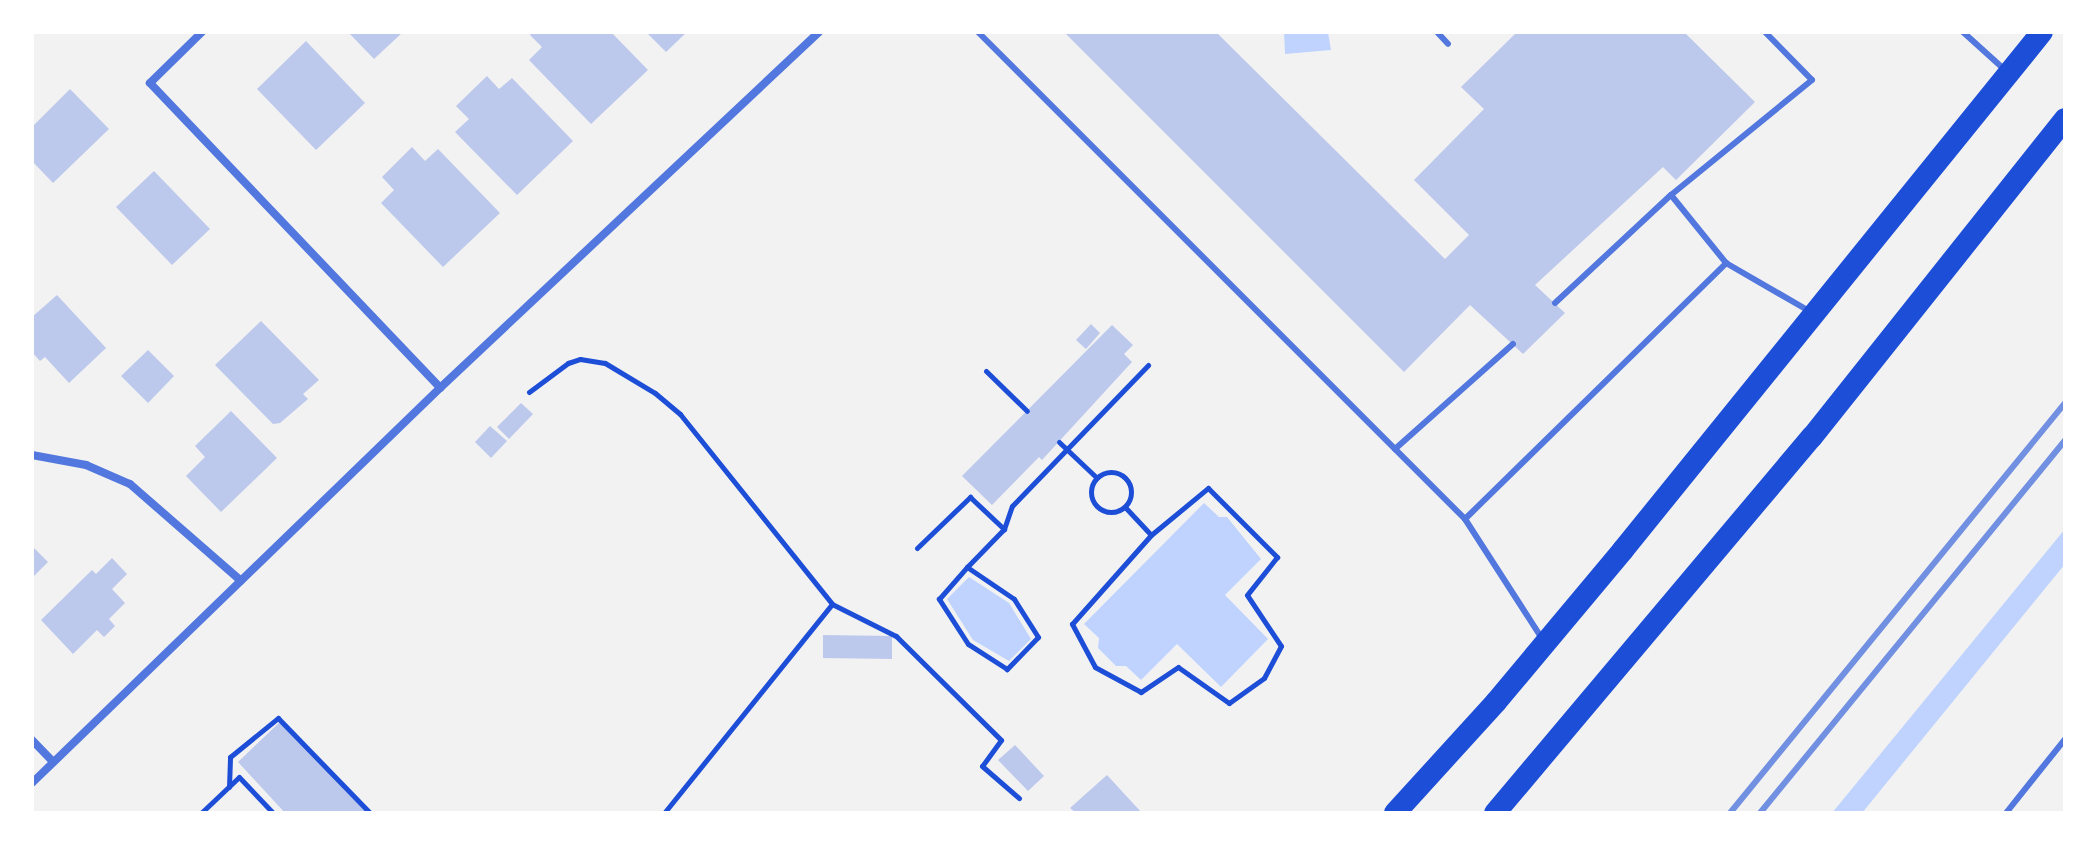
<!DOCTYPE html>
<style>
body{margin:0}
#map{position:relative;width:2097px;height:845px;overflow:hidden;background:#f2f2f2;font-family:"Open Sans",sans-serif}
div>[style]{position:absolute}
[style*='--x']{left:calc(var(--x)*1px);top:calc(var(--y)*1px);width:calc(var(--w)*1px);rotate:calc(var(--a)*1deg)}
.water>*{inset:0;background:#bfd3fe}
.building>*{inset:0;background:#bdc9ec}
.path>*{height:5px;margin:-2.5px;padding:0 2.5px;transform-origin:2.5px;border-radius:2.5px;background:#1d4ed8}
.path>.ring{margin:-2.5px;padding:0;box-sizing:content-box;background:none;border:5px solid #1d4ed8;border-radius:50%}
.service>*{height:6px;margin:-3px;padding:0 3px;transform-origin:3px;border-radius:3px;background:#5277de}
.minor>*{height:8px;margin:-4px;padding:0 4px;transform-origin:4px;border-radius:4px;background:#5277de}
.trunk>*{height:22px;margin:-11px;padding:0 11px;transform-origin:11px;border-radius:11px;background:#1d4ed8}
.rail>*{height:6px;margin:-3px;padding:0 3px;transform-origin:3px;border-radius:3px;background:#7290e2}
span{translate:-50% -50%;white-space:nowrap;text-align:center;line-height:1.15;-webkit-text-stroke:6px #fff;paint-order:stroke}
.frame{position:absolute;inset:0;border:34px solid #fff;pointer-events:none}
</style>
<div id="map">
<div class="water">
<div style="clip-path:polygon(1284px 32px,1328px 32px,1331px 50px,1285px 54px)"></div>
<div style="clip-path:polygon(1204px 503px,1219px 517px,1227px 517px,1261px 559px,1225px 595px,1268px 639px,1221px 687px,1177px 644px,1141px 680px,1126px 666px,1116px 666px,1098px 648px,1099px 638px,1084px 624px)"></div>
<div style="clip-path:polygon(2065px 529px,2065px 564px,1862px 813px,1832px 813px)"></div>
<div style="clip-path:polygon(969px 577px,1009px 603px,1031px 639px,1009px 661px,973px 640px,947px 599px)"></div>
</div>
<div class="building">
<div style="clip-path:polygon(348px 32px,403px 32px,374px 59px)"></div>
<div style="clip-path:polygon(532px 32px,611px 32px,648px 70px,591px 124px,529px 60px,542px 47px,530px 35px)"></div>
<div style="clip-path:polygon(646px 32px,687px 32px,666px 52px)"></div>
<div style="clip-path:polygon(1064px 32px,1216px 32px,1445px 259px,1469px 235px,1414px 180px,1484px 109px,1461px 87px,1517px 32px,1684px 32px,1755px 102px,1676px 180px,1663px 167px,1535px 285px,1565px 313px,1523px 354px,1470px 305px,1404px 372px)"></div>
<div style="clip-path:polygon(306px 41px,365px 103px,316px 150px,257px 89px)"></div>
<div style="clip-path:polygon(487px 76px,499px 89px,512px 78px,573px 141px,517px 195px,455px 132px,469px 119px,456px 106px)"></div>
<div style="clip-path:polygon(70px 89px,109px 129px,53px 183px,32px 161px,32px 127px)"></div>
<div style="clip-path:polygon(412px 147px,425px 161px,438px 149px,500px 213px,443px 267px,381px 203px,394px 190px,382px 177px)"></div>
<div style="clip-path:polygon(154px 171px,210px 229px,172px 265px,116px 207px)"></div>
<div style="clip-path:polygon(57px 295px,106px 348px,69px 383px,45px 357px,40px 361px,32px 352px,32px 317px)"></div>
<div style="clip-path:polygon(261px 321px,319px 380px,303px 394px,308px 399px,280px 423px,273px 424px,215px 365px)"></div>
<div style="clip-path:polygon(1091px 324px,1100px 333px,1086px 349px,1076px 340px)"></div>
<div style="clip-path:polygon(1112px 325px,1133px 345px,1124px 354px,1132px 362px,1042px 460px,1039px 457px,992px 505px,962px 476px)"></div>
<div style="clip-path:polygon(148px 350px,174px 376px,148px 403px,121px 376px)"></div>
<div style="clip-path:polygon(521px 403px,533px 414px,509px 439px,497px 427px)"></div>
<div style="clip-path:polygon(231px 411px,277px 458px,221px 512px,186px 476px,205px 457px,195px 446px)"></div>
<div style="clip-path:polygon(490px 426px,507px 441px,491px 458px,475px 442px)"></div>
<div style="clip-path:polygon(32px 546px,48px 562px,32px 578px)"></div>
<div style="clip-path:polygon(112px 558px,127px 574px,112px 589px,125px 603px,109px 619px,115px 626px,104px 637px,97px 630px,73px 654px,41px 620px,92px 570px,96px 574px)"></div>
<div style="clip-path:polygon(823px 635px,892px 636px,892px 659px,823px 658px)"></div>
<div style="clip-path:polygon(281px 721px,370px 813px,285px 813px,238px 762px)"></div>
<div style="clip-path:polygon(1015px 745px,1044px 776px,1028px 791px,998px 760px)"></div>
<div style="clip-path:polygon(1107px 775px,1142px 813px,1076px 813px,1070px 808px)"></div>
</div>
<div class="path">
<div style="--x:986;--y:371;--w:57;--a:44.3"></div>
<div style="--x:529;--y:392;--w:49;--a:-36.6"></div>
<div style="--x:568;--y:363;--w:13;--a:-18"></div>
<div style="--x:580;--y:359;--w:25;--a:9"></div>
<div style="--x:605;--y:363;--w:58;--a:31"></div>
<div style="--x:655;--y:393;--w:33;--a:40"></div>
<div style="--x:680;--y:414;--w:243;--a:51.3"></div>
<div style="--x:1059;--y:442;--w:52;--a:43.5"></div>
<div class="ring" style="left:1091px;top:472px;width:35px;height:35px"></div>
<div style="--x:1125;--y:507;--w:38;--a:47"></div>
<div style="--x:1151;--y:535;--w:74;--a:-39.5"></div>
<div style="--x:1208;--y:488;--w:98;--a:45"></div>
<div style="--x:1277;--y:557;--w:48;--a:128.3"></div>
<div style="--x:1247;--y:595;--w:61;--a:56.3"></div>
<div style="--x:1281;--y:646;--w:36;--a:118"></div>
<div style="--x:1264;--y:678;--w:43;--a:144.5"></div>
<div style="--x:1229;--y:703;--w:62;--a:-144.8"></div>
<div style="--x:1178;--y:667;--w:45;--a:146"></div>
<div style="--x:1141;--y:692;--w:52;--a:-151.5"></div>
<div style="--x:1095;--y:667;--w:49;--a:-118.1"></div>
<div style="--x:1072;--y:624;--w:119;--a:-48.4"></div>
<div style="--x:917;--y:548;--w:74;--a:-43.9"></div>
<div style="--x:970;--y:497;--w:47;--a:43.3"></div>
<div style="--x:967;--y:567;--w:57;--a:34.2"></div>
<div style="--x:1014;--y:599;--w:45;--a:57.7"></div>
<div style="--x:1038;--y:637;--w:45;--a:134.1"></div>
<div style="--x:1007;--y:669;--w:46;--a:-147.3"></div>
<div style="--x:968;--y:644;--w:54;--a:-122.8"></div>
<div style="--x:939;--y:599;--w:43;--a:-48.8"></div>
<div style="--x:967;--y:567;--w:53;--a:-45.8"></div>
<div style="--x:1004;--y:529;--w:24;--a:-71"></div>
<div style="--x:1012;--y:506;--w:196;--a:-46"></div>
<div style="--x:229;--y:787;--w:30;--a:-88"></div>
<div style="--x:230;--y:757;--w:62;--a:-39.1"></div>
<div style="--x:278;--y:718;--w:132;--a:45.9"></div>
<div style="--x:201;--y:813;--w:52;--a:-43.5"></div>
<div style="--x:239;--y:777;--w:50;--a:46.6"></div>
<div style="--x:664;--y:813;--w:268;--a:-51.2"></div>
<div style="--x:832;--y:604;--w:72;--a:26.6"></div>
<div style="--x:896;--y:636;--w:148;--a:44.7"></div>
<div style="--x:1001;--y:740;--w:32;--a:126"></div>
<div style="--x:982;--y:766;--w:49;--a:40.9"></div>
</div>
<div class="service">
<div style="--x:978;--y:32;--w:689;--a:45"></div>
<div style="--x:1465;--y:519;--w:366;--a:-44.4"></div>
<div style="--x:1437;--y:32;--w:16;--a:47"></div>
<div style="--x:1765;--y:32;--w:67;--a:45.6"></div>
<div style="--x:1812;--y:80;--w:182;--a:140.8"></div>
<div style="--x:1671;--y:195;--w:87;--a:51"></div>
<div style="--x:1726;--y:263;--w:98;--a:30"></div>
<div style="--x:1963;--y:32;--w:57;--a:42.1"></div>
<div style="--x:1555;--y:303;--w:158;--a:-43"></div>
<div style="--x:1395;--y:449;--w:158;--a:-41.7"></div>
<div style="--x:1465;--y:519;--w:144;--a:57.2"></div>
<div style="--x:2006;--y:813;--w:95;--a:-51.4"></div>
</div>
<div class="minor">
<div style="--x:202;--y:32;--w:73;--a:135.6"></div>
<div style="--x:150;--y:83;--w:421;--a:46.4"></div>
<div style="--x:32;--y:455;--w:55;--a:10.5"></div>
<div style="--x:86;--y:465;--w:48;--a:23.4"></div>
<div style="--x:130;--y:484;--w:147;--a:41.1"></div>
<div style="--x:32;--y:740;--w:30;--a:46"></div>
<div style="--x:32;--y:783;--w:568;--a:-44.07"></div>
<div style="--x:440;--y:388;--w:520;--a:-43.21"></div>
</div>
<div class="trunk">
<div style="--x:1395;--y:813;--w:150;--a:-47.7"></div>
<div style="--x:1496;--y:702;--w:198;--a:-50.1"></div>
<div style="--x:1623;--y:550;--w:666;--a:-51.03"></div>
<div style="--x:1495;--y:813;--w:492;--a:-49.9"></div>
<div style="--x:1812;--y:437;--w:406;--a:-51.5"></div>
</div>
<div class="rail">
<div style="--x:1730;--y:813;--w:529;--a:-50.75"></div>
<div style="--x:1760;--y:813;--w:482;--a:-50.7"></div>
</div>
<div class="frame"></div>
</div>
